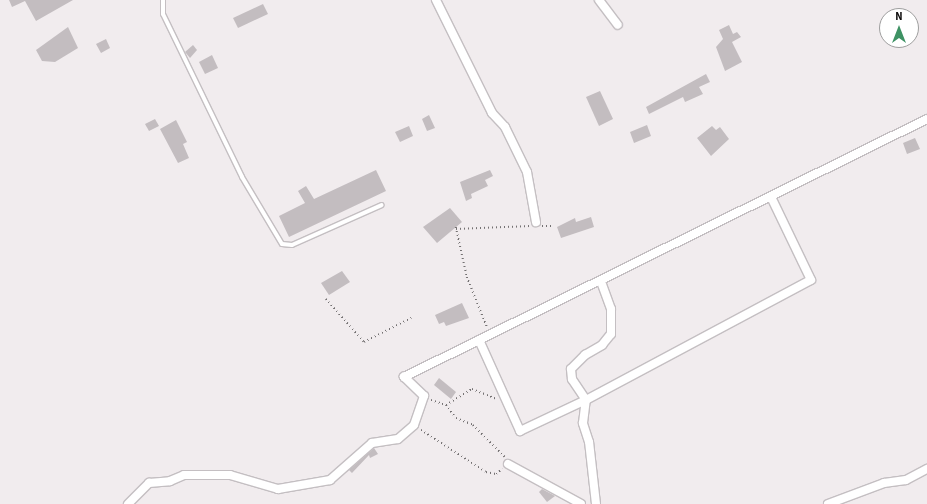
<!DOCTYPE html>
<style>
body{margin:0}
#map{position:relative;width:927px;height:504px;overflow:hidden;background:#f1ecee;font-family:"Source Sans 3",sans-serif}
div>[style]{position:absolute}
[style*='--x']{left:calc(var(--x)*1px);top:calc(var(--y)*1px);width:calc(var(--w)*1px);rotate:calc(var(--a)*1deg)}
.building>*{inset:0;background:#c3bdc0}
.path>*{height:1.5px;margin-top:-0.75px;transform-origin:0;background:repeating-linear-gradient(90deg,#747172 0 1px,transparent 0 4px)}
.roads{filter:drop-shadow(1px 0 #c4bfc2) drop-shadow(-1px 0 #c4bfc2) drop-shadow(0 1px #c4bfc2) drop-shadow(0 -1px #c4bfc2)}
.lane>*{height:4px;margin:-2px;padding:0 2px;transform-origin:2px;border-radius:2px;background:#fff}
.street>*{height:8px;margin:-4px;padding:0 4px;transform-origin:4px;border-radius:4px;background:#fff}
span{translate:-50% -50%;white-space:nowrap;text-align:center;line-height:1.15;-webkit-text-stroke:3px #fff;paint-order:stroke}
.north{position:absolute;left:879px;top:8px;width:40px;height:40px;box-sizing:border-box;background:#fff;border:1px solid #9e9e9e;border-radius:50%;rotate:0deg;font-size:11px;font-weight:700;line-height:16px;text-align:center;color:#0d0c0c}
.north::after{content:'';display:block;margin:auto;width:14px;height:18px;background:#3e9264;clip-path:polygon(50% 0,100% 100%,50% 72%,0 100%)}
</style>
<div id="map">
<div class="building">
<div style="clip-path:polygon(9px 0,73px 0,36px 21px,25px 1px,12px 7px)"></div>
<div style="clip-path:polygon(263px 4px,268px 14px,238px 28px,233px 18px)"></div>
<div style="clip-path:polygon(729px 25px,733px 34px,737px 32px,741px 37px,732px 42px,742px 62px,725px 71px,716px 47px,723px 39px,719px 30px)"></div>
<div style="clip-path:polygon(68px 27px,78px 48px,55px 62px,42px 61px,36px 50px)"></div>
<div style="clip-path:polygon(106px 39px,110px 48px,101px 53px,96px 44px)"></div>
<div style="clip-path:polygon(193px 45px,197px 50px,190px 58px,185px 52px)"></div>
<div style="clip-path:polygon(212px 55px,218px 68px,205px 74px,199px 62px)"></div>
<div style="clip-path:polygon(706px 74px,710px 82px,699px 87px,703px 94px,685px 102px,683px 97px,649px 114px,646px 107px)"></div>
<div style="clip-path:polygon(600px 91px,613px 119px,599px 126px,586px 97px)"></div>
<div style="clip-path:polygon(429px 115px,435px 128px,427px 131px,422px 119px)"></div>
<div style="clip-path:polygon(155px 119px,159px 126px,149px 131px,145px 124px)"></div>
<div style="clip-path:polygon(176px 120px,187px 142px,183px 144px,189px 158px,178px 163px,160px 129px)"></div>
<div style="clip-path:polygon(647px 125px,651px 136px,634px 143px,630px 132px)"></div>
<div style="clip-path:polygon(409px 126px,413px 136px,400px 142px,395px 132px)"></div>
<div style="clip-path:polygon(712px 126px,716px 130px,720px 127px,729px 139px,711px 156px,697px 138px)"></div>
<div style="clip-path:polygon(915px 138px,920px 149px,907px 154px,903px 143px)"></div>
<div style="clip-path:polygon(376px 170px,386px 191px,289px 237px,279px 216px,305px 203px,298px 191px,306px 186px,314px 199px)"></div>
<div style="clip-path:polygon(490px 170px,493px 176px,485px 180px,488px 186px,471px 194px,472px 198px,466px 201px,460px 182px)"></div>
<div style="clip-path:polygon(450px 208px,462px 222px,437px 243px,423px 227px)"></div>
<div style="clip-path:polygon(591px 217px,594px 227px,561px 238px,557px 227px,575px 218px,576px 222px)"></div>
<div style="clip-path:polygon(342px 271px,350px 282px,329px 295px,321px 283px)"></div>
<div style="clip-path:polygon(462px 303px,469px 318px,446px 326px,444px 322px,439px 324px,435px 315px)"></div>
<div style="clip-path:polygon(439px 378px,456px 392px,451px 399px,434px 385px)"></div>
<div style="clip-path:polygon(374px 448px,378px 454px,370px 458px,369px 455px,352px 473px,349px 470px)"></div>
<div style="clip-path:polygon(542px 489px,555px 496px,547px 502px,539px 492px)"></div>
</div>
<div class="path">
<div style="--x:542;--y:226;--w:10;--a:0"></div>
<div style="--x:456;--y:227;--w:51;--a:77.6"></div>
<div style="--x:467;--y:277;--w:54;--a:68.2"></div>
<div style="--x:456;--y:229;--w:74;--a:-2.3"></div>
<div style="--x:326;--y:299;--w:57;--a:48.5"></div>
<div style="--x:364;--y:342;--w:53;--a:-27.1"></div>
<div style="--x:431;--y:400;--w:16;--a:18"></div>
<div style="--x:446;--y:405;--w:16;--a:52"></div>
<div style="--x:456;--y:418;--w:18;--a:22"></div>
<div style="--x:473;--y:425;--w:45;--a:45"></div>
<div style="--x:446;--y:405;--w:31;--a:-32"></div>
<div style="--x:472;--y:389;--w:27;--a:22"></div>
<div style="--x:421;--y:430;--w:77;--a:32.9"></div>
<div style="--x:486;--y:472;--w:10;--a:11"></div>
<div style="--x:496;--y:474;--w:8;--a:-40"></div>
</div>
<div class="roads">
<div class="lane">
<div style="--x:163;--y:0;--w:14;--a:90"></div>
<div style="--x:163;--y:14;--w:181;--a:64.1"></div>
<div style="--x:242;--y:177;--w:78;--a:59.2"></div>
<div style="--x:282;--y:244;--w:10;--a:6"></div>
<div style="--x:292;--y:245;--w:98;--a:-24"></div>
</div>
<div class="street">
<div style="--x:436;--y:0;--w:126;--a:63.6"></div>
<div style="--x:492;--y:113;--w:19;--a:47"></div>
<div style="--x:505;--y:127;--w:50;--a:63.9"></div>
<div style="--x:527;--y:172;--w:51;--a:79.8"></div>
<div style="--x:599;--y:0;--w:31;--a:53"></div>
<div style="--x:479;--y:340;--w:100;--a:65.7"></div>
<div style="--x:520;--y:431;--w:73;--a:-25.2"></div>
<div style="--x:586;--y:400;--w:255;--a:-28.1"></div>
<div style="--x:811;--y:280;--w:92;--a:-115.7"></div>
<div style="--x:508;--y:464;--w:83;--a:28.7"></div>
<div style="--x:128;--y:504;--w:30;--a:-45"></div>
<div style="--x:149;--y:483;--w:21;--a:-5"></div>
<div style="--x:170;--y:481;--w:15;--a:-23"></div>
<div style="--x:184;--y:475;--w:46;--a:0"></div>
<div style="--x:230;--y:475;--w:50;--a:16.3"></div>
<div style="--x:278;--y:489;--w:53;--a:-9.8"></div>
<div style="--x:330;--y:480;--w:56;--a:-41.4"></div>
<div style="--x:372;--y:443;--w:26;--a:-9"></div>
<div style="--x:398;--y:439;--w:21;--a:-41"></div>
<div style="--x:414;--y:425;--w:31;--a:-71"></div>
<div style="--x:424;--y:396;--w:28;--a:-136"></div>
<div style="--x:404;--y:377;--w:583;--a:-26.26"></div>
<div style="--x:596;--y:504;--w:62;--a:-96.4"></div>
<div style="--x:589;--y:442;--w:20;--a:-108"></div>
<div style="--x:583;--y:423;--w:23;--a:-83"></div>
<div style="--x:586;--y:400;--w:25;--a:-124"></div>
<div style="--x:572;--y:379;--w:10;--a:-96"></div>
<div style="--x:571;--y:369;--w:20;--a:-45"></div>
<div style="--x:585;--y:355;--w:20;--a:-30"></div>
<div style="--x:602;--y:345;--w:14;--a:-51"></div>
<div style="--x:611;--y:334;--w:25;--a:-90"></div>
<div style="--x:611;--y:309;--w:30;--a:-110"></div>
<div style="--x:828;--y:504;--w:60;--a:-20.6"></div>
<div style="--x:884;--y:483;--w:22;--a:-8"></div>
<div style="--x:906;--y:480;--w:24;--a:-28"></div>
</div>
</div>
<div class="north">N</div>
</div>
